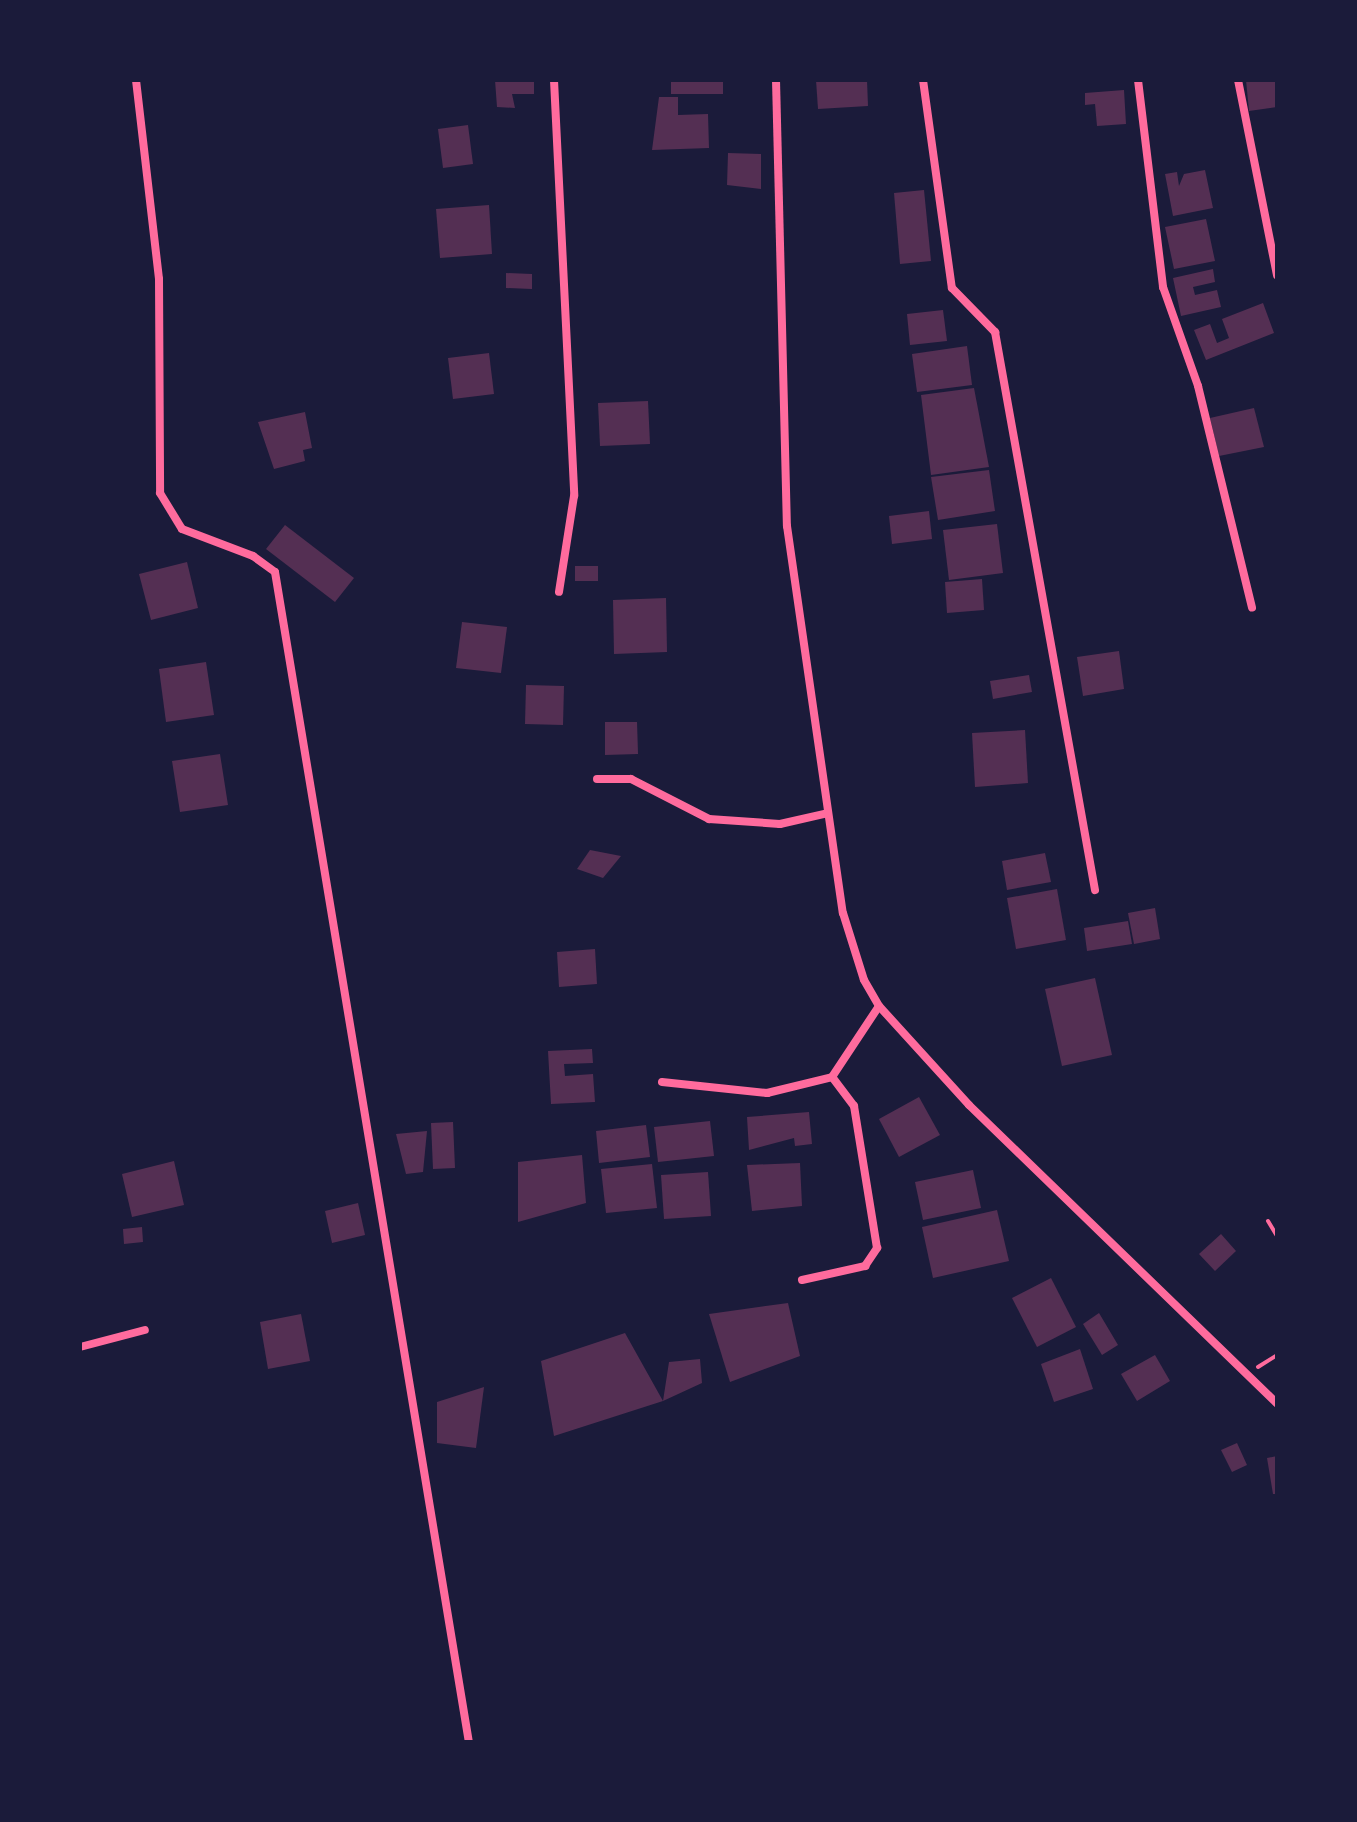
<!DOCTYPE html>
<style>
body{margin:0}
#map{position:relative;width:1357px;height:1822px;overflow:hidden;background:#1b1b3a;font-family:"IBM Plex Sans",sans-serif}
div>[style]{position:absolute}
[style*='--x']{left:calc(var(--x)*1px);top:calc(var(--y)*1px);width:calc(var(--w)*1px);rotate:calc(var(--a)*1deg)}
.building>*{inset:0;background:#542f53}
.path>*{height:4px;margin:-2px;padding:0 2px;transform-origin:2px;border-radius:2px;background:#ff6b9d}
.minor>*{height:8px;margin:-4px;padding:0 4px;transform-origin:4px;border-radius:4px;background:#ff6b9d}
span{translate:-50% -50%;white-space:nowrap;text-align:center;line-height:1.15;-webkit-text-stroke:8px #1b1b3a;paint-order:stroke}
.frame{position:absolute;inset:0;border:82px solid #1b1b3a;pointer-events:none}
</style>
<div id="map">
<div class="building">
<div style="clip-path:polygon(495px 80px,534px 80px,534px 94px,512px 94px,515px 108px,497px 107px)"></div>
<div style="clip-path:polygon(671px 80px,723px 80px,723px 94px,671px 94px)"></div>
<div style="clip-path:polygon(816px 80px,867px 80px,868px 106px,818px 109px)"></div>
<div style="clip-path:polygon(1246px 80px,1277px 80px,1277px 107px,1249px 111px)"></div>
<div style="clip-path:polygon(1124px 90px,1126px 124px,1097px 126px,1095px 104px,1085px 105px,1085px 93px)"></div>
<div style="clip-path:polygon(659px 97px,678px 97px,678px 115px,708px 114px,709px 148px,652px 150px)"></div>
<div style="clip-path:polygon(468px 125px,473px 164px,443px 168px,438px 129px)"></div>
<div style="clip-path:polygon(728px 153px,761px 154px,761px 189px,727px 185px)"></div>
<div style="clip-path:polygon(1205px 170px,1213px 208px,1173px 216px,1165px 174px,1177px 172px,1179px 186px,1184px 174px)"></div>
<div style="clip-path:polygon(924px 190px,931px 261px,900px 264px,894px 193px)"></div>
<div style="clip-path:polygon(489px 205px,492px 254px,440px 258px,436px 209px)"></div>
<div style="clip-path:polygon(1206px 219px,1215px 261px,1174px 269px,1165px 227px)"></div>
<div style="clip-path:polygon(1213px 269px,1215px 282px,1193px 287px,1195px 295px,1217px 290px,1221px 307px,1181px 316px,1173px 278px)"></div>
<div style="clip-path:polygon(506px 273px,532px 274px,532px 289px,506px 288px)"></div>
<div style="clip-path:polygon(1263px 303px,1274px 333px,1206px 360px,1194px 330px,1210px 324px,1217px 343px,1229px 338px,1222px 319px)"></div>
<div style="clip-path:polygon(943px 310px,947px 341px,910px 345px,907px 314px)"></div>
<div style="clip-path:polygon(967px 346px,972px 385px,917px 392px,912px 354px)"></div>
<div style="clip-path:polygon(489px 353px,494px 394px,453px 399px,448px 358px)"></div>
<div style="clip-path:polygon(974px 388px,989px 467px,931px 475px,921px 395px)"></div>
<div style="clip-path:polygon(648px 401px,650px 444px,600px 446px,598px 403px)"></div>
<div style="clip-path:polygon(1254px 408px,1264px 447px,1219px 456px,1210px 418px)"></div>
<div style="clip-path:polygon(305px 412px,312px 448px,303px 450px,305px 461px,274px 469px,258px 422px)"></div>
<div style="clip-path:polygon(989px 470px,995px 511px,938px 520px,931px 477px)"></div>
<div style="clip-path:polygon(929px 511px,932px 539px,892px 544px,889px 516px)"></div>
<div style="clip-path:polygon(997px 524px,1003px 573px,949px 580px,943px 530px)"></div>
<div style="clip-path:polygon(285px 525px,354px 578px,335px 602px,266px 549px)"></div>
<div style="clip-path:polygon(187px 562px,198px 608px,151px 620px,139px 574px)"></div>
<div style="clip-path:polygon(575px 566px,598px 566px,598px 581px,575px 581px)"></div>
<div style="clip-path:polygon(982px 579px,984px 610px,947px 613px,945px 582px)"></div>
<div style="clip-path:polygon(666px 598px,667px 652px,614px 654px,613px 600px)"></div>
<div style="clip-path:polygon(462px 622px,507px 627px,501px 673px,456px 668px)"></div>
<div style="clip-path:polygon(1119px 651px,1124px 689px,1083px 696px,1077px 657px)"></div>
<div style="clip-path:polygon(206px 662px,214px 715px,166px 722px,159px 669px)"></div>
<div style="clip-path:polygon(1029px 675px,1032px 692px,993px 699px,990px 681px)"></div>
<div style="clip-path:polygon(526px 685px,564px 686px,563px 725px,525px 724px)"></div>
<div style="clip-path:polygon(605px 722px,637px 722px,638px 754px,605px 755px)"></div>
<div style="clip-path:polygon(1025px 730px,1028px 783px,975px 787px,972px 733px)"></div>
<div style="clip-path:polygon(220px 754px,228px 805px,180px 812px,172px 761px)"></div>
<div style="clip-path:polygon(590px 850px,621px 856px,603px 878px,577px 869px)"></div>
<div style="clip-path:polygon(1045px 853px,1051px 882px,1007px 890px,1002px 861px)"></div>
<div style="clip-path:polygon(1057px 889px,1066px 940px,1016px 949px,1007px 898px)"></div>
<div style="clip-path:polygon(1155px 908px,1160px 939px,1134px 944px,1128px 913px)"></div>
<div style="clip-path:polygon(1128px 921px,1132px 944px,1087px 951px,1084px 928px)"></div>
<div style="clip-path:polygon(595px 949px,597px 984px,559px 987px,557px 952px)"></div>
<div style="clip-path:polygon(1095px 978px,1112px 1055px,1062px 1066px,1045px 989px)"></div>
<div style="clip-path:polygon(592px 1049px,593px 1063px,564px 1064px,565px 1076px,593px 1074px,595px 1102px,551px 1104px,548px 1051px)"></div>
<div style="clip-path:polygon(919px 1097px,940px 1135px,899px 1157px,879px 1119px)"></div>
<div style="clip-path:polygon(809px 1112px,812px 1144px,795px 1146px,794px 1138px,749px 1150px,747px 1117px)"></div>
<div style="clip-path:polygon(710px 1121px,714px 1156px,658px 1162px,654px 1127px)"></div>
<div style="clip-path:polygon(453px 1122px,455px 1168px,433px 1169px,431px 1123px)"></div>
<div style="clip-path:polygon(646px 1125px,650px 1157px,599px 1163px,596px 1131px)"></div>
<div style="clip-path:polygon(427px 1131px,423px 1172px,406px 1174px,396px 1134px)"></div>
<div style="clip-path:polygon(582px 1155px,586px 1203px,518px 1222px,518px 1162px)"></div>
<div style="clip-path:polygon(174px 1161px,184px 1205px,132px 1217px,122px 1174px)"></div>
<div style="clip-path:polygon(800px 1163px,802px 1206px,752px 1211px,747px 1165px)"></div>
<div style="clip-path:polygon(652px 1164px,657px 1208px,606px 1213px,601px 1169px)"></div>
<div style="clip-path:polygon(973px 1170px,981px 1208px,923px 1220px,915px 1182px)"></div>
<div style="clip-path:polygon(708px 1172px,711px 1216px,664px 1219px,661px 1175px)"></div>
<div style="clip-path:polygon(358px 1203px,365px 1235px,332px 1243px,325px 1211px)"></div>
<div style="clip-path:polygon(997px 1210px,1009px 1261px,933px 1278px,922px 1227px)"></div>
<div style="clip-path:polygon(142px 1227px,143px 1242px,124px 1244px,123px 1229px)"></div>
<div style="clip-path:polygon(1221px 1234px,1236px 1251px,1215px 1271px,1199px 1254px)"></div>
<div style="clip-path:polygon(1051px 1278px,1076px 1327px,1037px 1347px,1012px 1298px)"></div>
<div style="clip-path:polygon(788px 1303px,800px 1356px,730px 1382px,709px 1314px)"></div>
<div style="clip-path:polygon(1099px 1313px,1118px 1345px,1102px 1355px,1083px 1324px)"></div>
<div style="clip-path:polygon(301px 1314px,310px 1361px,268px 1369px,260px 1322px)"></div>
<div style="clip-path:polygon(625px 1333px,663px 1401px,669px 1362px,700px 1359px,702px 1383px,663px 1401px,554px 1436px,541px 1361px)"></div>
<div style="clip-path:polygon(1080px 1349px,1093px 1389px,1054px 1402px,1041px 1364px)"></div>
<div style="clip-path:polygon(1155px 1355px,1170px 1381px,1137px 1401px,1121px 1374px)"></div>
<div style="clip-path:polygon(484px 1387px,476px 1448px,437px 1443px,437px 1402px)"></div>
<div style="clip-path:polygon(1237px 1443px,1247px 1465px,1232px 1472px,1221px 1450px)"></div>
<div style="clip-path:polygon(1277px 1456px,1277px 1494px,1273px 1494px,1267px 1458px)"></div>
</div>
<div class="path">
<div style="--x:1268;--y:1221;--w:17;--a:59"></div>
<div style="--x:1258;--y:1367;--w:22;--a:-32"></div>
</div>
<div class="minor">
<div style="--x:136;--y:80;--w:200;--a:83.4"></div>
<div style="--x:159;--y:279;--w:214;--a:89.7"></div>
<div style="--x:160;--y:493;--w:42;--a:58.6"></div>
<div style="--x:182;--y:529;--w:76;--a:20.8"></div>
<div style="--x:253;--y:556;--w:27;--a:36"></div>
<div style="--x:275;--y:572;--w:1186;--a:80.59"></div>
<div style="--x:554;--y:80;--w:416;--a:87.2"></div>
<div style="--x:574;--y:496;--w:97;--a:98.9"></div>
<div style="--x:776;--y:80;--w:446;--a:88.6"></div>
<div style="--x:787;--y:526;--w:391;--a:81.8"></div>
<div style="--x:843;--y:913;--w:70;--a:72.6"></div>
<div style="--x:864;--y:980;--w:30;--a:60"></div>
<div style="--x:879;--y:1006;--w:134;--a:47.7"></div>
<div style="--x:969;--y:1105;--w:429;--a:44.1"></div>
<div style="--x:923;--y:80;--w:210;--a:82.1"></div>
<div style="--x:952;--y:288;--w:62;--a:45.7"></div>
<div style="--x:995;--y:332;--w:567;--a:79.84"></div>
<div style="--x:1138;--y:80;--w:209;--a:83.1"></div>
<div style="--x:1163;--y:287;--w:105;--a:70.5"></div>
<div style="--x:1198;--y:386;--w:228;--a:76.3"></div>
<div style="--x:1238;--y:80;--w:199;--a:78.7"></div>
<div style="--x:597;--y:779;--w:34;--a:0"></div>
<div style="--x:631;--y:779;--w:88;--a:27.1"></div>
<div style="--x:709;--y:819;--w:71;--a:4"></div>
<div style="--x:780;--y:824;--w:49;--a:-12.9"></div>
<div style="--x:662;--y:1082;--w:106;--a:6"></div>
<div style="--x:767;--y:1093;--w:67;--a:-13.8"></div>
<div style="--x:832;--y:1077;--w:85;--a:-56.5"></div>
<div style="--x:802;--y:1280;--w:65;--a:-12.5"></div>
<div style="--x:865;--y:1266;--w:22;--a:-56"></div>
<div style="--x:877;--y:1248;--w:144;--a:-99.2"></div>
<div style="--x:854;--y:1106;--w:36;--a:-127"></div>
<div style="--x:80;--y:1347;--w:67;--a:-14.7"></div>
</div>
<div class="frame"></div>
</div>
